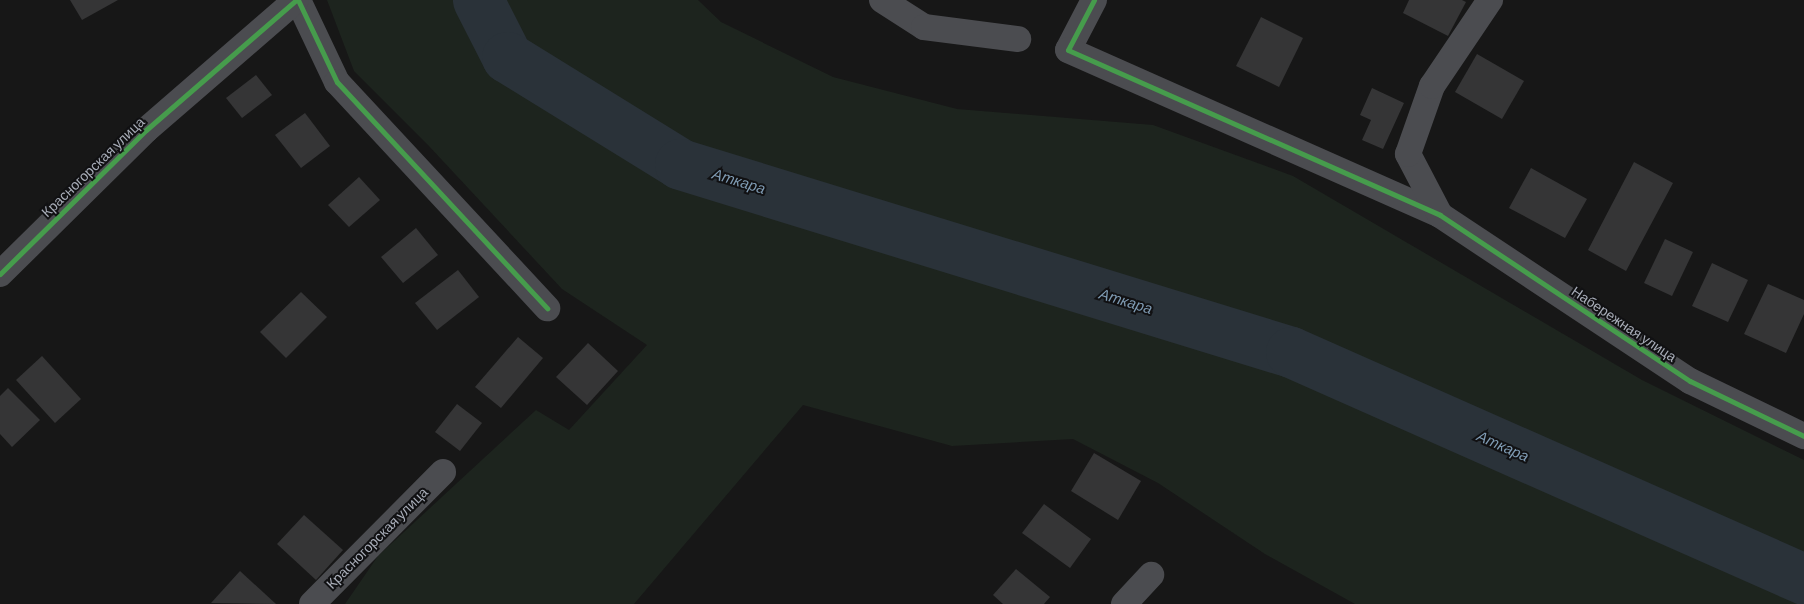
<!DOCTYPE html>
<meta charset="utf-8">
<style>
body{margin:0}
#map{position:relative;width:1804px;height:604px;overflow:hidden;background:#171717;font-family:Barlow,sans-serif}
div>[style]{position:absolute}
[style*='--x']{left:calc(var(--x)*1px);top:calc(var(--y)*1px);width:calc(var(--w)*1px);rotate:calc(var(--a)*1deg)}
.green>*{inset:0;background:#1d241e}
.river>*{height:51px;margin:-25.5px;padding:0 25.5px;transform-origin:25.5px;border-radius:25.5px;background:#2a3239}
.building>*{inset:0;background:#353536}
.minor>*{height:26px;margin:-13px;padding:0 13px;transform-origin:13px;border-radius:13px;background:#4b4c50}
.cycleway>*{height:5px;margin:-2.5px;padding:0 2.5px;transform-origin:2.5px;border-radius:2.5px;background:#469c4c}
span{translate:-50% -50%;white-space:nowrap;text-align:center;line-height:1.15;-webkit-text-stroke:4px #111113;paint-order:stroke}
.street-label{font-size:14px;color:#a8adb8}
.water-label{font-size:15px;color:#7f9bb3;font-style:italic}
</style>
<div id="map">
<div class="green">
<div style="clip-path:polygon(327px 0,698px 0,721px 22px,833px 77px,957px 109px,1153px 125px,1293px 176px,1642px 380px,1804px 460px,1804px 604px,1355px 604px,1265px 554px,1158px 483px,1073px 439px,952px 446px,803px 405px,634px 604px,345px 604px,378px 556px,536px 410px,569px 430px,647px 345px,562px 289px,428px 145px,354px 71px)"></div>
</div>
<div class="river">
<div style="--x:478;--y:0;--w:64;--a:63"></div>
<div style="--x:507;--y:57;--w:203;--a:31.7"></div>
<div style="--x:680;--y:164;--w:639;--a:17.1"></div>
<div style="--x:1291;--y:352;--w:561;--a:23.87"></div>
</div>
<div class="building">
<div style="clip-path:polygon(70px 0,118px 0,82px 20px)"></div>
<div style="clip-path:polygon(1409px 0,1462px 0,1466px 2px,1448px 36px,1403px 13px)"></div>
<div style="clip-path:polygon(1261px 17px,1303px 38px,1279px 87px,1236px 66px)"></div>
<div style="clip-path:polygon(1477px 54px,1524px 81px,1502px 119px,1455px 92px)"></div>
<div style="clip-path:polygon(256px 75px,272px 95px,242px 118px,226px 98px)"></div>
<div style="clip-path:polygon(1372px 88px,1404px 103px,1383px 149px,1362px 140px,1371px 120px,1360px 115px)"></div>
<div style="clip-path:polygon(305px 113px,330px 146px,301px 168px,275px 135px)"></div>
<div style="clip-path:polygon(1634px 162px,1673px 183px,1626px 271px,1588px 250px)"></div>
<div style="clip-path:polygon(1531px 168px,1587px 199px,1565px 238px,1509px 208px)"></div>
<div style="clip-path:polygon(359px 177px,380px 200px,349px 227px,328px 205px)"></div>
<div style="clip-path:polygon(416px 228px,438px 255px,403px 283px,381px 257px)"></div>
<div style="clip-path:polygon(1665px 239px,1693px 252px,1672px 296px,1644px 283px)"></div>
<div style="clip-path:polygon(1712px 263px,1748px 280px,1728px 322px,1692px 306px)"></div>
<div style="clip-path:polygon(458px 270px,479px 297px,437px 330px,415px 303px)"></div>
<div style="clip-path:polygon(1768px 284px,1804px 300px,1804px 314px,1786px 353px,1744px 334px)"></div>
<div style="clip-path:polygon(301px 292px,327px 317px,286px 358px,260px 332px)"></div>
<div style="clip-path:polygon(518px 337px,543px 358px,501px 408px,475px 387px)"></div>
<div style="clip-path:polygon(588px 343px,618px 371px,587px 405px,556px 377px)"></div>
<div style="clip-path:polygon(42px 356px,81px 399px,55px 423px,16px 380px)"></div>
<div style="clip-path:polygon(8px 388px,40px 420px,12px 447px,0 434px,0 396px)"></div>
<div style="clip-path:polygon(457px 404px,482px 423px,460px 451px,435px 432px)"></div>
<div style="clip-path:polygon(1094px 453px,1141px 481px,1118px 520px,1071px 491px)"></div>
<div style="clip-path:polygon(1044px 504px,1091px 539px,1070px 568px,1022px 533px)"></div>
<div style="clip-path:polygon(304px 515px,343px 550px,316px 580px,277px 544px)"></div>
<div style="clip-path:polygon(1016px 569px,1050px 597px,1044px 604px,1003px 604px,993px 595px)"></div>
<div style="clip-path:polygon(240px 571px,276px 604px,211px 603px)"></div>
</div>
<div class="minor">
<div style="--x:298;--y:0;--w:91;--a:64.6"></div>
<div style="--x:337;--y:82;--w:309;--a:47.1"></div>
<div style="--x:882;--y:0;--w:50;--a:32.7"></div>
<div style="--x:924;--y:27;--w:95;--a:7.3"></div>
<div style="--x:1094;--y:0;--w:56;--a:117.5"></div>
<div style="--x:1068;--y:50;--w:407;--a:23.9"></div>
<div style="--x:1440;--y:215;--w:300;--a:33.6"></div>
<div style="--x:1690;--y:381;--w:127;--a:25.8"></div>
<div style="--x:1440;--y:215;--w:69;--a:-117.7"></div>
<div style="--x:1408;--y:154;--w:72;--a:-70.6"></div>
<div style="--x:1432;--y:86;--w:104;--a:-56"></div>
<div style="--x:0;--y:274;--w:205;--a:-44.6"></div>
<div style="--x:146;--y:130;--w:198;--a:-40.9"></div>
<div style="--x:312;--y:604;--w:186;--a:-45.2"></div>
<div style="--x:1124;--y:604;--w:40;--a:-47"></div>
</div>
<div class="cycleway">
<div style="--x:298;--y:0;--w:91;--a:64.6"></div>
<div style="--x:337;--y:82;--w:309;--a:47.1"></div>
<div style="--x:1094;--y:0;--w:56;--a:117.5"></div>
<div style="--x:1068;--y:50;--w:407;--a:23.9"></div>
<div style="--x:1440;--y:215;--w:300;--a:33.6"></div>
<div style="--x:1690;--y:381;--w:127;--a:25.8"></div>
<div style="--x:0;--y:274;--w:205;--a:-44.6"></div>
<div style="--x:146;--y:130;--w:198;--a:-40.9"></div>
</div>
<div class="street-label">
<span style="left:93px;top:167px;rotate:-44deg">Красногорская улица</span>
<span style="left:1624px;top:324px;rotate:34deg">Набережная улица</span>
<span style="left:377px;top:538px;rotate:-45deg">Красногорская улица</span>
</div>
<div class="water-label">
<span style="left:739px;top:181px;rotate:17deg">Аткара</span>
<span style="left:1126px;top:301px;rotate:17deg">Аткара</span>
<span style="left:1503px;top:446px;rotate:24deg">Аткара</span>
</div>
</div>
